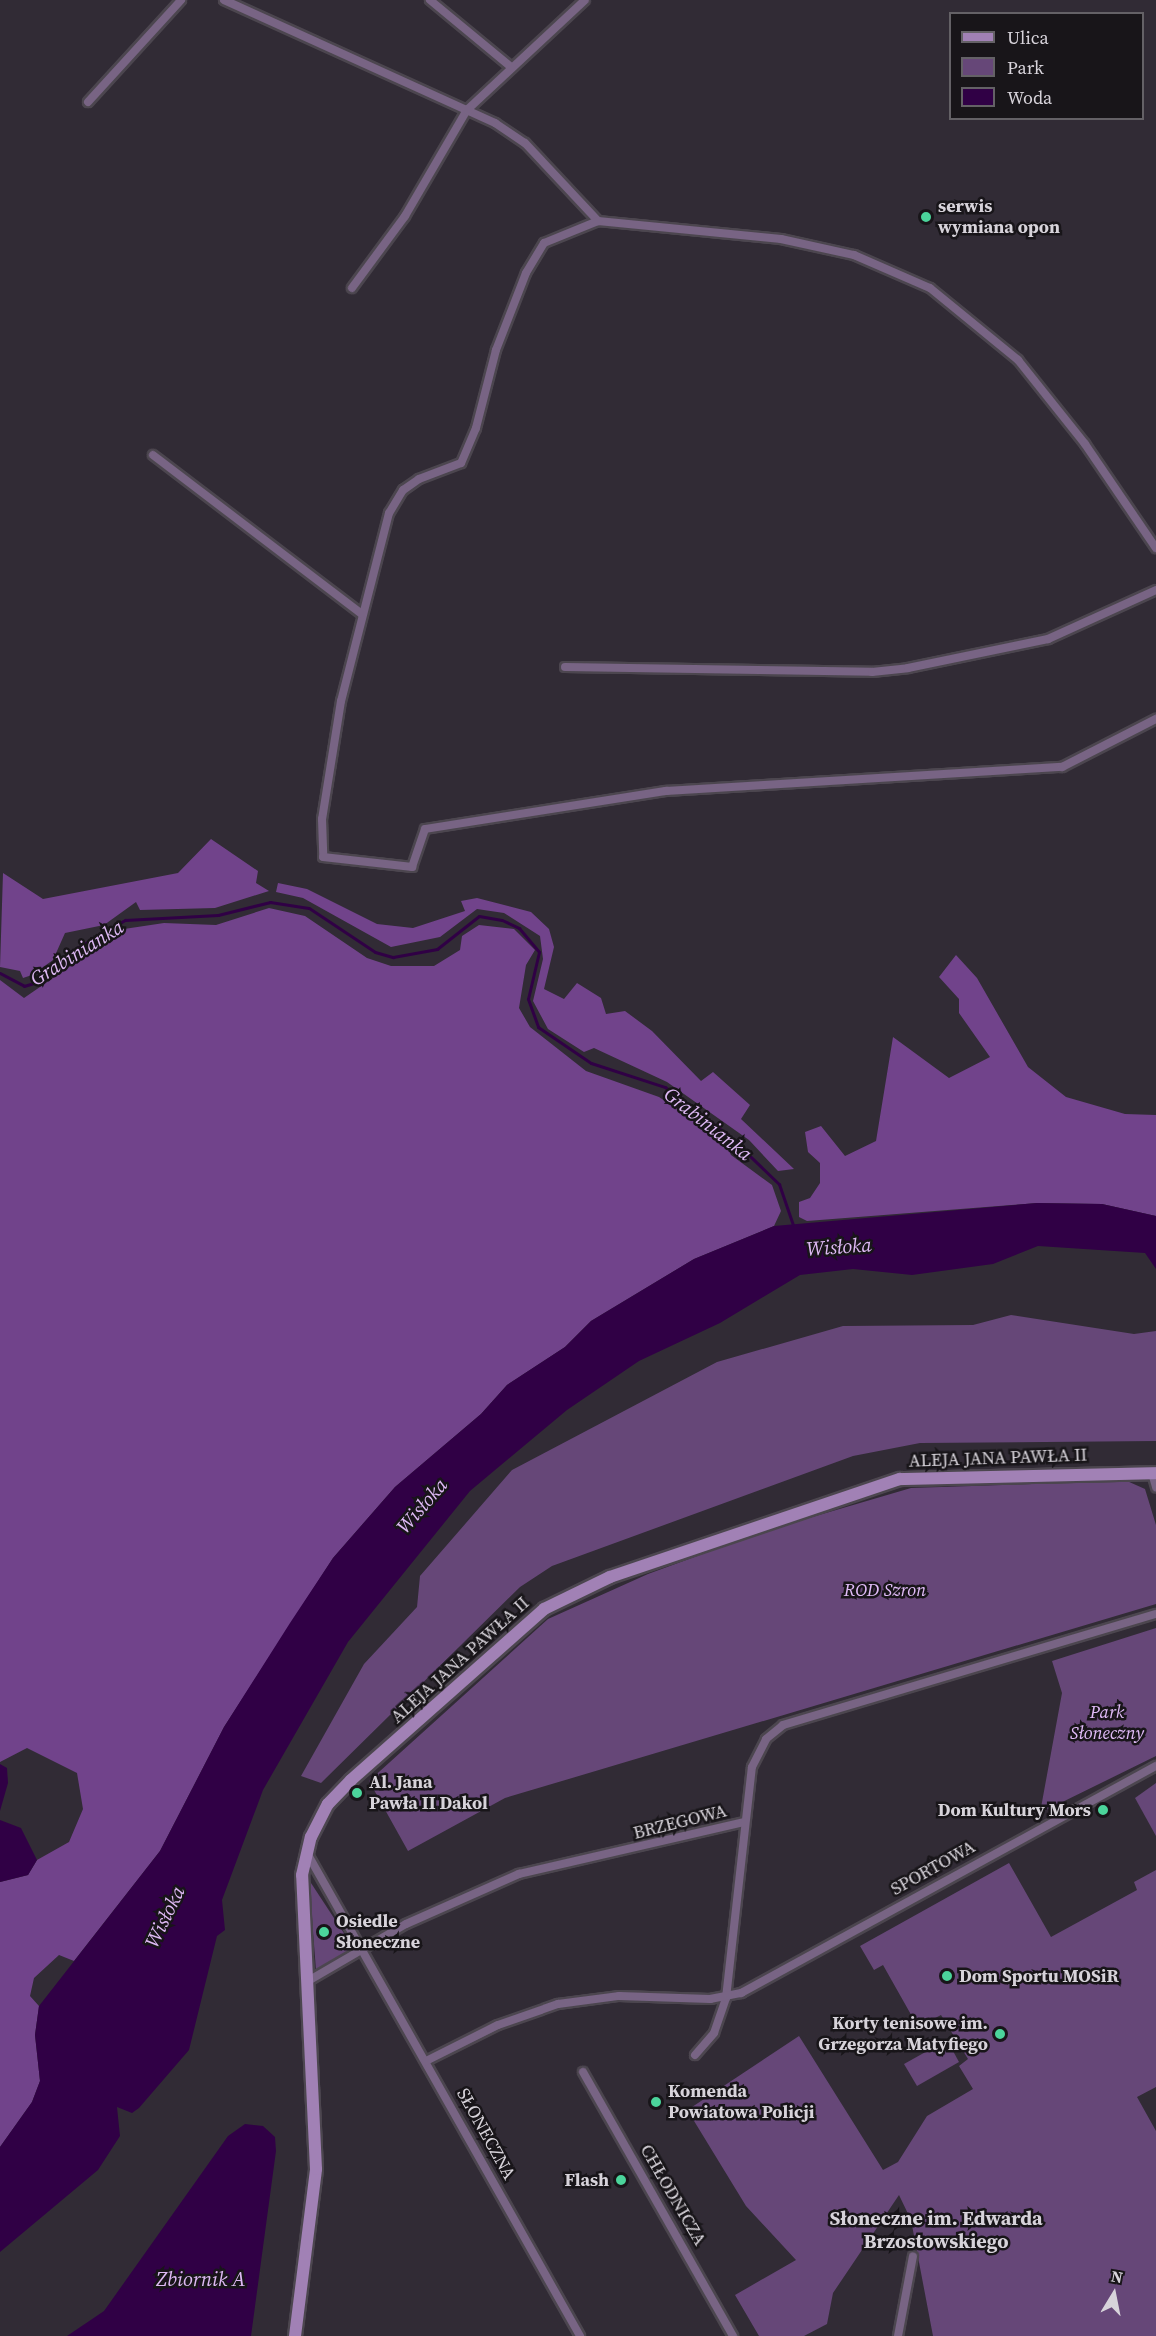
<!DOCTYPE html>
<meta charset="utf-8">
<style>
body{margin:0}
#map{position:relative;width:1156px;height:2336px;overflow:hidden;background:#312b35;font-family:"Source Serif 4",serif}
div>[style]{position:absolute}
[style*='--x']{left:calc(var(--x)*1px);top:calc(var(--y)*1px);width:calc(var(--w)*1px);rotate:calc(var(--a)*1deg)}
.green>*{inset:0;background:#664778}
.forest>*{inset:0;background:#71438b}
.water>*{inset:0;background:#300045}
.stream>*{height:3px;margin:-1.5px;padding:0 1.5px;transform-origin:1.5px;border-radius:1.5px;background:#300045}
.roads{filter:drop-shadow(2px 0 #4c464f) drop-shadow(-2px 0 #4c464f) drop-shadow(0 2px #4c464f) drop-shadow(0 -2px #4c464f)}
.street>*{height:8px;margin:-4px;padding:0 4px;transform-origin:4px;border-radius:4px;background:#786484}
.secondary>*{height:12px;margin:-6px;padding:0 6px;transform-origin:6px;border-radius:6px;background:#a181b5}
.dots>*{width:16px;height:16px;translate:-50% -50%;box-sizing:border-box;border:3px solid #181519;border-radius:50%}
span{translate:-50% -50%;white-space:nowrap;text-align:center;line-height:1.15;-webkit-text-stroke:5px #181519;paint-order:stroke}
.poi-label{font-size:18px;color:#d7d3da;font-weight:700}
.left{translate:0 -50%;text-align:left}
.right{translate:-100% -50%;text-align:right}
.street-label{font-size:18px;color:#d7d3da}
.park-label{font-size:18px;color:#e0bbf7;font-style:italic}
.water-label{font-size:20px;color:#deb9f4;font-style:italic}
.neighbourhood-label{font-size:20px;color:#d7d3da;font-weight:700}
.legend{position:absolute;left:949px;top:12px;width:195px;height:108px;box-sizing:border-box;background:#181519;border:2px solid #646166;margin:0;padding:8px 10px;list-style:none;font-size:18px;color:#d7d3da}
.legend li{display:flex;align-items:center;gap:12px;height:30px}
.legend b{width:30px;border:2px solid #646166}
.north{position:absolute;left:1084px;top:2264px;width:60px;height:60px;-webkit-text-stroke:4px #181519;paint-order:stroke;rotate:10deg;font-size:16px;font-weight:700;line-height:24px;text-align:center;color:#d7d3da}
.north::after{content:'';display:block;margin:auto;width:21px;height:27px;background:#d7d3da;clip-path:polygon(50% 0,100% 100%,50% 72%,0 100%)}
</style>
<div id="map">
<div class="green">
<div style="clip-path:polygon(1011px 1315px,1134px 1334px,1156px 1331px,1156px 1441px,920px 1443px,853px 1456px,552px 1566px,520px 1587px,321px 1783px,301px 1776px,364px 1664px,417px 1607px,420px 1576px,512px 1470px,717px 1362px,843px 1326px,973px 1325px)"></div>
<div style="clip-path:polygon(1127px 1481px,1145px 1489px,1156px 1525px,1156px 1604px,505px 1798px,408px 1851px,369px 1781px,548px 1619px,648px 1574px,768px 1530px,911px 1488px)"></div>
<div style="clip-path:polygon(1156px 1628px,1156px 1756px,1040px 1813px,1062px 1693px,1052px 1661px)"></div>
<div style="clip-path:polygon(1156px 1783px,1156px 1836px,1135px 1798px)"></div>
<div style="clip-path:polygon(1009px 1863px,1051px 1937px,1137px 1890px,1134px 1882px,1156px 1870px,1156px 2087px,1137px 2097px,1156px 2131px,1156px 2336px,933px 2336px,911px 2220px,899px 2195px,833px 2293px,827px 2324px,804px 2336px,759px 2336px,735px 2295px,796px 2260px,746px 2206px,691px 2116px,692px 2107px,799px 2036px,883px 2170px,898px 2162px,927px 2116px,973px 2089px,959px 2066px,968px 2059px,941px 2015px,918px 2027px,883px 1965px,874px 1970px,860px 1946px)"></div>
<div style="clip-path:polygon(309px 1880px,351px 1944px,351px 1950px,316px 1970px)"></div>
<div style="clip-path:polygon(947px 2040px,959px 2062px,917px 2086px,904px 2064px)"></div>
</div>
<div class="forest">
<div style="clip-path:polygon(211px 839px,258px 871px,256px 883px,269px 891px,215px 908px,140px 910px,136px 902px,104px 925px,65px 933px,53px 960px,32px 975px,23px 978px,20px 971px,0 967px,3px 873px,43px 899px,178px 873px)"></div>
<div style="clip-path:polygon(278px 883px,307px 889px,377px 924px,413px 928px,465px 911px,461px 901px,477px 898px,531px 912px,549px 929px,554px 947px,544px 989px,564px 999px,577px 983px,601px 998px,606px 1014px,625px 1011px,652px 1031px,701px 1081px,713px 1072px,750px 1105px,741px 1119px,794px 1169px,778px 1171px,749px 1140px,667px 1082px,594px 1048px,584px 1052px,548px 1029px,533px 1001px,543px 959px,540px 936px,504px 913px,477px 909px,440px 937px,391px 947px,303px 898px,276px 892px)"></div>
<div style="clip-path:polygon(269px 908px,305px 916px,367px 958px,391px 966px,434px 966px,460px 950px,462px 936px,479px 925px,514px 929px,535px 950px,526px 965px,519px 1008px,530px 1027px,586px 1071px,659px 1097px,725px 1141px,731px 1155px,772px 1185px,781px 1211px,774px 1226px,694px 1259px,591px 1321px,565px 1347px,507px 1385px,481px 1414px,395px 1487px,333px 1558px,224px 1727px,160px 1851px,74px 1961px,59px 1955px,34px 1978px,30px 1996px,39px 2006px,35px 2035px,40px 2081px,32px 2102px,0 2147px,0 1882px,28px 1875px,37px 1860px,69px 1842px,83px 1809px,77px 1773px,27px 1748px,0 1762px,0 980px,24px 998px,124px 929px,164px 923px,216px 925px)"></div>
<div style="clip-path:polygon(956px 955px,977px 978px,1028px 1067px,1066px 1097px,1125px 1114px,1156px 1115px,1156px 1216px,1102px 1204px,1037px 1203px,807px 1221px,799px 1217px,799px 1202px,810px 1198px,820px 1183px,820px 1163px,808px 1152px,805px 1132px,821px 1126px,845px 1156px,876px 1141px,893px 1037px,949px 1078px,990px 1057px,959px 1013px,959px 999px,939px 977px)"></div>
</div>
<div class="water">
<div style="clip-path:polygon(1037px 1203px,1102px 1204px,1156px 1216px,1156px 1269px,1145px 1253px,1038px 1246px,993px 1264px,912px 1275px,853px 1269px,800px 1275px,720px 1323px,639px 1361px,567px 1410px,470px 1491px,348px 1642px,263px 1790px,222px 1900px,225px 1930px,217px 1936px,189px 2050px,139px 2108px,132px 2113px,117px 2107px,120px 2136px,98px 2170px,0 2252px,0 2147px,32px 2102px,40px 2081px,35px 2035px,39px 2006px,160px 1851px,224px 1727px,290px 1623px,333px 1558px,395px 1487px,481px 1414px,507px 1385px,565px 1347px,591px 1321px,694px 1259px,774px 1226px)"></div>
<div style="clip-path:polygon(0 1764px,7px 1768px,8px 1783px,0 1811px)"></div>
<div style="clip-path:polygon(0 1820px,21px 1828px,37px 1860px,28px 1875px,0 1882px)"></div>
<div style="clip-path:polygon(245px 2124px,263px 2126px,275px 2137px,276px 2151px,251px 2336px,67px 2336px,104px 2311px,228px 2136px)"></div>
</div>
<div class="stream">
<div style="--x:0;--y:973;--w:27;--a:28"></div>
<div style="--x:24;--y:986;--w:17;--a:-17"></div>
<div style="--x:40;--y:981;--w:50;--a:-41.7"></div>
<div style="--x:77;--y:948;--w:56;--a:-30.3"></div>
<div style="--x:125;--y:920;--w:93;--a:-3.1"></div>
<div style="--x:218;--y:915;--w:54;--a:-14"></div>
<div style="--x:270;--y:902;--w:39;--a:9"></div>
<div style="--x:309;--y:908;--w:79;--a:33.7"></div>
<div style="--x:375;--y:952;--w:19;--a:16"></div>
<div style="--x:393;--y:957;--w:45;--a:-10.3"></div>
<div style="--x:437;--y:949;--w:53;--a:-38.2"></div>
<div style="--x:479;--y:916;--w:23;--a:10"></div>
<div style="--x:502;--y:920;--w:19;--a:25"></div>
<div style="--x:519;--y:928;--w:31;--a:50"></div>
<div style="--x:539;--y:952;--w:48;--a:103.2"></div>
<div style="--x:528;--y:999;--w:30;--a:70"></div>
<div style="--x:538;--y:1027;--w:64;--a:34.2"></div>
<div style="--x:591;--y:1063;--w:78;--a:18"></div>
<div style="--x:665;--y:1087;--w:79;--a:37.3"></div>
<div style="--x:728;--y:1135;--w:71;--a:43.9"></div>
<div style="--x:779;--y:1184;--w:43;--a:71.1"></div>
</div>
<div class="roads">
<div class="street">
<div style="--x:224;--y:0;--w:298;--a:24.4"></div>
<div style="--x:495;--y:123;--w:36;--a:34"></div>
<div style="--x:525;--y:143;--w:107;--a:46.9"></div>
<div style="--x:598;--y:221;--w:184;--a:5.6"></div>
<div style="--x:781;--y:239;--w:75;--a:12.4"></div>
<div style="--x:854;--y:255;--w:83;--a:23.5"></div>
<div style="--x:930;--y:288;--w:114;--a:39.3"></div>
<div style="--x:1018;--y:360;--w:107;--a:51.4"></div>
<div style="--x:1085;--y:444;--w:126;--a:55.7"></div>
<div style="--x:430;--y:0;--w:105;--a:39.6"></div>
<div style="--x:88;--y:102;--w:138;--a:-47.6"></div>
<div style="--x:598;--y:221;--w:58;--a:157.8"></div>
<div style="--x:544;--y:243;--w:35;--a:121"></div>
<div style="--x:526;--y:273;--w:83;--a:111.3"></div>
<div style="--x:496;--y:350;--w:81;--a:104.4"></div>
<div style="--x:476;--y:428;--w:38;--a:113"></div>
<div style="--x:461;--y:463;--w:45;--a:159.1"></div>
<div style="--x:419;--y:479;--w:19;--a:145"></div>
<div style="--x:403;--y:490;--w:27;--a:121"></div>
<div style="--x:389;--y:513;--w:194;--a:104.3"></div>
<div style="--x:341;--y:701;--w:120;--a:99.1"></div>
<div style="--x:322;--y:819;--w:38;--a:88"></div>
<div style="--x:323;--y:857;--w:90;--a:6.4"></div>
<div style="--x:412;--y:867;--w:40;--a:-71.1"></div>
<div style="--x:425;--y:829;--w:244;--a:-9"></div>
<div style="--x:666;--y:791;--w:397;--a:-3.5"></div>
<div style="--x:1062;--y:767;--w:106;--a:-27.1"></div>
<div style="--x:352;--y:288;--w:89;--a:-53.6"></div>
<div style="--x:405;--y:216;--w:123;--a:-59.7"></div>
<div style="--x:467;--y:110;--w:161;--a:-43"></div>
<div style="--x:153;--y:455;--w:263;--a:37.3"></div>
<div style="--x:565;--y:667;--w:307;--a:0.9"></div>
<div style="--x:872;--y:672;--w:36;--a:-6"></div>
<div style="--x:908;--y:668;--w:143;--a:-11.7"></div>
<div style="--x:1048;--y:639;--w:119;--a:-24.4"></div>
<div style="--x:1152;--y:1473;--w:15;--a:74"></div>
<div style="--x:307;--y:1853;--w:555;--a:60.52"></div>
<div style="--x:308;--y:1981;--w:113;--a:-30.2"></div>
<div style="--x:406;--y:1924;--w:124;--a:-23.9"></div>
<div style="--x:519;--y:1874;--w:231;--a:-13"></div>
<div style="--x:695;--y:2055;--w:29;--a:-49"></div>
<div style="--x:714;--y:2033;--w:37;--a:-71"></div>
<div style="--x:726;--y:1998;--w:232;--a:-83.6"></div>
<div style="--x:752;--y:1767;--w:31;--a:-63"></div>
<div style="--x:766;--y:1739;--w:22;--a:-39"></div>
<div style="--x:783;--y:1725;--w:389;--a:-16.6"></div>
<div style="--x:426;--y:2061;--w:80;--a:-26.6"></div>
<div style="--x:498;--y:2025;--w:64;--a:-19.3"></div>
<div style="--x:558;--y:2004;--w:62;--a:-7.5"></div>
<div style="--x:619;--y:1996;--w:91;--a:1.9"></div>
<div style="--x:710;--y:1999;--w:32;--a:-11"></div>
<div style="--x:741;--y:1993;--w:473;--a:-28.7"></div>
<div style="--x:583;--y:2072;--w:304;--a:60.4"></div>
<div style="--x:898;--y:2336;--w:81;--a:-79.4"></div>
</div>
<div class="secondary">
<div style="--x:295;--y:2336;--w:168;--a:-82.8"></div>
<div style="--x:316;--y:2169;--w:294;--a:-92.7"></div>
<div style="--x:302;--y:1875;--w:39;--a:-77"></div>
<div style="--x:311;--y:1837;--w:37;--a:-63"></div>
<div style="--x:328;--y:1804;--w:33;--a:-46"></div>
<div style="--x:351;--y:1780;--w:258;--a:-41.5"></div>
<div style="--x:544;--y:1609;--w:73;--a:-25.9"></div>
<div style="--x:610;--y:1577;--w:306;--a:-18.7"></div>
<div style="--x:900;--y:1479;--w:256;--a:-1.3"></div>
</div>
</div>
<div class="dots">
<div style="left:926px;top:217px;background:#4bd49b"></div>
<div style="left:357px;top:1793px;background:#4bd49b"></div>
<div style="left:1103px;top:1810px;background:#4bd49b"></div>
<div style="left:324px;top:1932px;background:#4bd49b"></div>
<div style="left:947px;top:1976px;background:#4bd49b"></div>
<div style="left:1000px;top:2034px;background:#4bd49b"></div>
<div style="left:656px;top:2102px;background:#4bd49b"></div>
<div style="left:621px;top:2180px;background:#4bd49b"></div>
</div>
<div class="poi-label">
<span class="left" style="left:938px;top:217px">serwis<br>wymiana opon</span>
<span class="left" style="left:369px;top:1793px">Al. Jana<br>Pawła II Dakol</span>
<span class="right" style="left:1091px;top:1810px">Dom Kultury Mors</span>
<span class="left" style="left:336px;top:1932px">Osiedle<br>Słoneczne</span>
<span class="left" style="left:959px;top:1976px">Dom Sportu MOSiR</span>
<span class="right" style="left:988px;top:2034px">Korty tenisowe im.<br>Grzegorza Matyfiego</span>
<span class="left" style="left:668px;top:2102px">Komenda<br>Powiatowa Policji</span>
<span class="right" style="left:609px;top:2180px">Flash</span>
</div>
<div class="street-label">
<span style="left:998px;top:1458px;rotate:-2deg">ALEJA JANA PAWŁA II</span>
<span style="left:460px;top:1660px;rotate:-42deg">ALEJA JANA PAWŁA II</span>
<span style="left:680px;top:1822px;rotate:-14deg">BRZEGOWA</span>
<span style="left:933px;top:1868px;rotate:-29deg">SPORTOWA</span>
<span style="left:486px;top:2134px;rotate:61deg">SŁONECZNA</span>
<span style="left:673px;top:2195px;rotate:60deg">CHŁODNICZA</span>
</div>
<div class="park-label">
<span style="left:885px;top:1590px">ROD Szron</span>
<span style="left:1107px;top:1723px">Park<br>Słoneczny</span>
</div>
<div class="water-label">
<span style="left:77px;top:953px;rotate:-32deg">Grabinianka</span>
<span style="left:708px;top:1124px;rotate:38deg">Grabinianka</span>
<span style="left:839px;top:1247px;rotate:-4deg">Wisłoka</span>
<span style="left:422px;top:1506px;rotate:-49deg">Wisłoka</span>
<span style="left:165px;top:1917px;rotate:-64deg">Wisłoka</span>
<span style="left:201px;top:2279px">Zbiornik A</span>
</div>
<div class="neighbourhood-label">
<span style="left:936px;top:2230px">Słoneczne im. Edwarda<br>Brzostowskiego</span>
</div>
<ul class="legend">
<li><b style="height:8px;background:#a181b5"></b>Ulica</li>
<li><b style="height:16px;background:#664778"></b>Park</li>
<li><b style="height:16px;background:#300045"></b>Woda</li>
</ul>
<div class="north">N</div>
</div>
